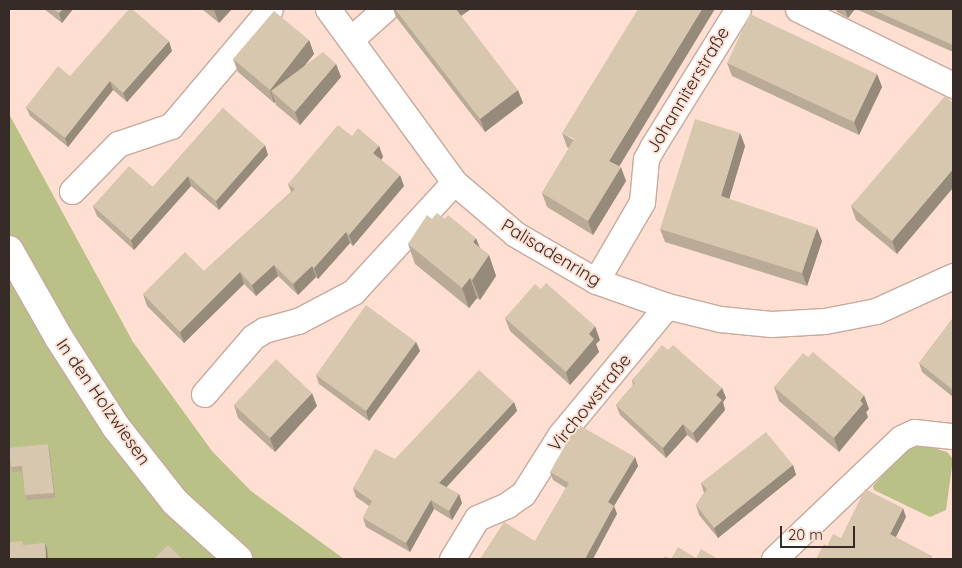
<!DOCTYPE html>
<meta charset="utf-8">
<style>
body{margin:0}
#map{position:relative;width:962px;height:568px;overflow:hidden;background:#fedfd2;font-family:Quicksand,sans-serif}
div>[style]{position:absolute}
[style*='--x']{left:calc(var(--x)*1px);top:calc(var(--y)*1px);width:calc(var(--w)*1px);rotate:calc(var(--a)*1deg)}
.green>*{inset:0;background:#bac187}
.roads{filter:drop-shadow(1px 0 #c7aa9d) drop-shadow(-1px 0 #c7aa9d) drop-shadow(0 1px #c7aa9d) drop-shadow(0 -1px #c7aa9d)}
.minor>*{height:25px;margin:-12.5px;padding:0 12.5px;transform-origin:12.5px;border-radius:12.5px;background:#fff}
.tertiary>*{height:28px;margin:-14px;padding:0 14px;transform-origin:14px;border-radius:14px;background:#fff}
.wall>*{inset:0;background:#b9ab96}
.shaded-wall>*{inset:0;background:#968b7a}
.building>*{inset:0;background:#d7c7ae}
span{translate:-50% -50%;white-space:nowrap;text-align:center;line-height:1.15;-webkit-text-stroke:4px #fedfd2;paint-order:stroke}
.street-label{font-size:18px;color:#362b26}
.frame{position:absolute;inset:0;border:10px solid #362b26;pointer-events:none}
.scale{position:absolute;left:780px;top:526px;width:75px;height:22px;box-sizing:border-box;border:2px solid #362b26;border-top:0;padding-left:6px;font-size:15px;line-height:18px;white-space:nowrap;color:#362b26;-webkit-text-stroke:4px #fedfd2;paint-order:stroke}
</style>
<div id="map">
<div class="green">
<div style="clip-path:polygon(9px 114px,133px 342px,212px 451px,251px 491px,344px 559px,9px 559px)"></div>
<div style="clip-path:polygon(916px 443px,947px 452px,953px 459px,946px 510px,930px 517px,874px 490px,873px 486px,909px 446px)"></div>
</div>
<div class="roads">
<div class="minor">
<div style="--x:328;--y:9;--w:214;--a:53.9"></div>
<div style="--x:454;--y:182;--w:80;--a:40.4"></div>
<div style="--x:515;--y:234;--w:94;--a:30.1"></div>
<div style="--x:596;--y:281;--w:75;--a:19.4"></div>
<div style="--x:667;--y:306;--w:55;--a:13.8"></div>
<div style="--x:720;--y:319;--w:51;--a:5.6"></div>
<div style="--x:771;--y:324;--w:54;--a:-3.2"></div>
<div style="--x:825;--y:321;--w:52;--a:-11.1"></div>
<div style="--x:876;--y:311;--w:85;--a:-24.4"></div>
<div style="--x:798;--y:9;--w:173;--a:26.1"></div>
<div style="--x:351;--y:39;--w:45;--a:-41.4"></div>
<div style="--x:72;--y:191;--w:66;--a:-45.6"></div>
<div style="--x:118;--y:144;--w:56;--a:-18.8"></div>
<div style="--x:171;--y:126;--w:153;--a:-49.8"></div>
<div style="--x:596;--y:281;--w:91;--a:-59.8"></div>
<div style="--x:642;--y:202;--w:43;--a:-84.7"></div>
<div style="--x:646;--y:159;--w:15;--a:-62"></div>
<div style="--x:653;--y:146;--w:161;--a:-58.2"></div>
<div style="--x:204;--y:394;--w:75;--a:-49.3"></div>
<div style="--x:253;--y:337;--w:13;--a:-32"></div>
<div style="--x:264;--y:330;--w:35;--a:-15"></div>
<div style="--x:298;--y:321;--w:62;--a:-27.8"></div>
<div style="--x:353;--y:292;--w:149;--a:-47.4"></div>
<div style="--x:452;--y:559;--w:48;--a:-58.6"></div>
<div style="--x:477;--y:518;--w:33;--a:-23"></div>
<div style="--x:507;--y:505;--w:19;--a:-35"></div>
<div style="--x:523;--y:494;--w:71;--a:-57.7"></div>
<div style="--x:561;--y:434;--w:166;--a:-50.4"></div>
<div style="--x:774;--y:559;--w:175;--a:-43.6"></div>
<div style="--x:901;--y:438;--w:14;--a:-25"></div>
<div style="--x:914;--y:432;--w:39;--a:6"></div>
</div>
<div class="tertiary">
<div style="--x:9;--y:250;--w:101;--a:60.4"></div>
<div style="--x:59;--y:338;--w:106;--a:57.4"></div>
<div style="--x:116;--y:427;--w:95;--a:51.8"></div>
<div style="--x:175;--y:502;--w:85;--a:42.1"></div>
</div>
</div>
<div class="wall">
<div style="clip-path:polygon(44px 9px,73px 9px,62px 23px)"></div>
<div style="clip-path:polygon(202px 9px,232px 9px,219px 23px)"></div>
<div style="clip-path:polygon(393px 9px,471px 9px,461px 16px,523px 103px,485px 132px,396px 17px)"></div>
<div style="clip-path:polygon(836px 9px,855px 9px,848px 18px,837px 12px)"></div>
<div style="clip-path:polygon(856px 9px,953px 9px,953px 52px)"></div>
<div style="clip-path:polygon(309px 40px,314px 54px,302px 68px,336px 64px,341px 77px,300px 125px,276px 105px,275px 102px,274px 103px,238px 72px,233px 59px)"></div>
<div style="clip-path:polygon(172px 51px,127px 102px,113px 90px,68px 147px,30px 116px,26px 107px,70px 76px)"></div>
<div style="clip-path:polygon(727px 63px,877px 74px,882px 87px,859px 135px,732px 76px)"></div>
<div style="clip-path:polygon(953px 103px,897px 254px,856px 220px,851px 206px)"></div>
<div style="clip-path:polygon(223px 108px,268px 155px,219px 210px,191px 186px,134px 250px,97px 216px,93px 206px,153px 187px)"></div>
<div style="clip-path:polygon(562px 133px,619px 167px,626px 181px,593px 235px,547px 207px,542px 193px,569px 148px,567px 147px)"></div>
<div style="clip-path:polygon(740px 133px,745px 146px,729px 199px,822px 241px,807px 286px,665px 242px,660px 229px)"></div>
<div style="clip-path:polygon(352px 136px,379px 146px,383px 157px,381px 160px,404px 186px,353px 246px,350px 243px,318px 279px,316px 277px,298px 295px,278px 276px,256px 296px,244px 284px,184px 343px,147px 306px,143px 294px,204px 271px,291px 192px,288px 184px)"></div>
<div style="clip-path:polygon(432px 219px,480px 248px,489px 255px,496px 276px,480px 300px,477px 298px,469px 308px,415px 264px,408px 244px)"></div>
<div style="clip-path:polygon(541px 289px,600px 340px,596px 344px,599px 352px,570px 385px,510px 331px,505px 318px)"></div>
<div style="clip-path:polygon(953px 318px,953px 397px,922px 372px,919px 363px)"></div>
<div style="clip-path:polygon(416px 342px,420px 351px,369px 421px,319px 384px,316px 375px)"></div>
<div style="clip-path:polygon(668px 350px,722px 388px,726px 398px,723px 402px,725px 410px,697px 443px,687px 435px,666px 458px,620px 415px,616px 405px,633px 385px,632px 380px)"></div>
<div style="clip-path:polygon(808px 357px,869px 409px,866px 412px,868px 417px,839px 452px,779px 401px,774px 387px)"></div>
<div style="clip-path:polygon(514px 402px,517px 411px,446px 487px,459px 494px,462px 503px,452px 520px,434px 509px,410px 552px,366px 527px,363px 518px,369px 506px,356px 497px,353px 488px,395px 459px)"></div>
<div style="clip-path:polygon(234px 405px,317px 406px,275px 452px,238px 418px)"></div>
<div style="clip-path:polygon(49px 449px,55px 498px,27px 500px,25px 495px,22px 471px,13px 472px,11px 467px)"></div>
<div style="clip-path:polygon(635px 457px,638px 466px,614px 506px,617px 514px,535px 541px,566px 488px,553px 480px,550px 472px)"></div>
<div style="clip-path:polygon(793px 465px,796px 475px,718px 538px,699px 515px,696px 505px,704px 493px,701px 483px)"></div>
</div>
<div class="shaded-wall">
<div style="clip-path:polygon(63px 9px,73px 9px,62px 23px,59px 13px)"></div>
<div style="clip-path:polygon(215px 9px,232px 9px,219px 23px,214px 10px)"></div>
<div style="clip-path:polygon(454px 9px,471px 9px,458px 18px)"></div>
<div style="clip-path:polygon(702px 9px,715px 9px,614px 175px,609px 161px)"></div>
<div style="clip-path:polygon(845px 9px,855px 9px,848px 18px)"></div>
<div style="clip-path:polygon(309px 40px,314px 54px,279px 98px,271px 91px,275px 102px,274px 103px,270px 90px)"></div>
<div style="clip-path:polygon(169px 41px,172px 51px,127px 102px,123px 93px)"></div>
<div style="clip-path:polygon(336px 64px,341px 77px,300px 125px,295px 112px)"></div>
<div style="clip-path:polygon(877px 74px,882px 87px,859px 135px,854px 122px)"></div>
<div style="clip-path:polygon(110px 81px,113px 90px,68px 147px,65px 138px)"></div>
<div style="clip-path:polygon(518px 90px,523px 103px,485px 132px,480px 119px)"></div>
<div style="clip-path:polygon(740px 133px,745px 146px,726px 210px,721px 196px)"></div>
<div style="clip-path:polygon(265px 145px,268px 155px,219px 210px,216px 201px)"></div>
<div style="clip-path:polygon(379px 146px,383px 157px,377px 164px,373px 153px)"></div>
<div style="clip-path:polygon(621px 167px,626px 181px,593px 235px,588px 221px)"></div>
<div style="clip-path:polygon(953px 169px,953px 188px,897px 254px,892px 241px)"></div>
<div style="clip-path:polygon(400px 175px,404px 186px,353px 246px,349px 235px)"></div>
<div style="clip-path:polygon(188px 176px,191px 186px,134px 250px,131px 240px)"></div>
<div style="clip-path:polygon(817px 228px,822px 241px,807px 286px,802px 273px)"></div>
<div style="clip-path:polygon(346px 232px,350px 243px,318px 279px,314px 268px)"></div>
<div style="clip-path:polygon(476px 238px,484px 258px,473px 242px)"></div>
<div style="clip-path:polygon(489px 255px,496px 276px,480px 300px,472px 280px)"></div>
<div style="clip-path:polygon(274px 265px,278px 276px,256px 296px,252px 285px)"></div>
<div style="clip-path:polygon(312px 266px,316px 277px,298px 295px,293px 284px)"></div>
<div style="clip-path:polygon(240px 272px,244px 284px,184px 343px,180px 332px)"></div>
<div style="clip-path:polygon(470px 278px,477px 298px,469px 308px,462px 288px)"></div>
<div style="clip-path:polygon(595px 326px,600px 340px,596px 344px,599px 352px,570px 385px,566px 372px,589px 334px)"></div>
<div style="clip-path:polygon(416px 342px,420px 351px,369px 421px,366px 411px)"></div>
<div style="clip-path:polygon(722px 388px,726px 398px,723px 402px,725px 410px,697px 443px,693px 433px,716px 395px)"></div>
<div style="clip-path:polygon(312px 393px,317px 406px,275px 452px,270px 438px)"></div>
<div style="clip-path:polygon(864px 395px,869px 409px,866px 412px,868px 417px,839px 452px,834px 438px)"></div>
<div style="clip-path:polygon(514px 402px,517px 411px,442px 492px,439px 483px)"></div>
<div style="clip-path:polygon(683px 424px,687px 435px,666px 458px,663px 448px)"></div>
<div style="clip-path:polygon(48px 444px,49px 449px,55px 498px,54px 493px)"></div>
<div style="clip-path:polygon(635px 457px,638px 466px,614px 506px,617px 514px,593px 559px,585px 559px,608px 502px)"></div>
<div style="clip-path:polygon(793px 465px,796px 475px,718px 538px,714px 528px)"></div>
<div style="clip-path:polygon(459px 494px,462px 503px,452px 520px,449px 511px)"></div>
<div style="clip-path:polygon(431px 500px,434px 509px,410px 552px,406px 543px)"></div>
<div style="clip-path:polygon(903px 508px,906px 517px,893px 543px,890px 534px)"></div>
<div style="clip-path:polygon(45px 543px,47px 548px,48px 559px,46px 559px)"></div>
</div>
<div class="building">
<div style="clip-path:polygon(53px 9px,63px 9px,59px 13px)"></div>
<div style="clip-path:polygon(129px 9px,132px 9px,169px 41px,123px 93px,110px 81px,65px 138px,26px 107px,58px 66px,70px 76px)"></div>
<div style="clip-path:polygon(395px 9px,456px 9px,518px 90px,480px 119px)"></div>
<div style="clip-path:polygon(638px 9px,702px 9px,609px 161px,621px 167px,588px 221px,542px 193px,574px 139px,562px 133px)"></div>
<div style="clip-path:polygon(871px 9px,953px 9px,953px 45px)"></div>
<div style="clip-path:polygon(274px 11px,309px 40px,270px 90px,233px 59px)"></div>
<div style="clip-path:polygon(750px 14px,877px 74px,854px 122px,727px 63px)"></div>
<div style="clip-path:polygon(323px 52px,336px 64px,295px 112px,271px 91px)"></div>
<div style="clip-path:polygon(945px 96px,953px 103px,953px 169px,892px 241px,851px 206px)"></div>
<div style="clip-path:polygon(223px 108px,265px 145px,216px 201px,188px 176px,131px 240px,93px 206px,129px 166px,153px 187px)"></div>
<div style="clip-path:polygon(695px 119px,740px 133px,721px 196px,817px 228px,802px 273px,660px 229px)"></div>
<div style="clip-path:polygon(338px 125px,352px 136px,358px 128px,379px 146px,373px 153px,400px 175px,349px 235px,346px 232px,314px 268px,312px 266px,293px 284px,274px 265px,252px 285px,240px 272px,180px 332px,143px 294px,185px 252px,204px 271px,295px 189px,288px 184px)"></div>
<div style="clip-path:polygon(437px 213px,445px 219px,448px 215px,476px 238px,473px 242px,489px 255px,472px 280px,470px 278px,462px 288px,408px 244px,427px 215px,432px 219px)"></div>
<div style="clip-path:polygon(546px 283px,595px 326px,589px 334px,594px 339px,566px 372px,505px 318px,535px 284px,541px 289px)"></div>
<div style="clip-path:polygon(366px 305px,416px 342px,366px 411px,316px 375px)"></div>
<div style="clip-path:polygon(953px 318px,953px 390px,919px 363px)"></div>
<div style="clip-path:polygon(662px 345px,668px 350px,673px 345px,722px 388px,716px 395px,722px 400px,693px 433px,683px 424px,663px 448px,616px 405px,635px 383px,632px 380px)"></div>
<div style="clip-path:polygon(813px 352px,864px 395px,860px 400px,863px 404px,834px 438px,774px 387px,803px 353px,808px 357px)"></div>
<div style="clip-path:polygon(276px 359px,312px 393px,270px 438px,234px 405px)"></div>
<div style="clip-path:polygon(479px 370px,514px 402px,439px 483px,459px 494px,449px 511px,431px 500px,406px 543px,363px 518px,372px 501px,353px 488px,375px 449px,395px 459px)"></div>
<div style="clip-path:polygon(577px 424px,635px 457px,608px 502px,614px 506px,585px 559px,480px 559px,504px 522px,535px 541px,569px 483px,550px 472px)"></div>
<div style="clip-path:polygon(766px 432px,793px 465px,714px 528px,696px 505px,707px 489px,701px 483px)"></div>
<div style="clip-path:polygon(48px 444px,54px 493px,25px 495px,22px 466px,11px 467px,9px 448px)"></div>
<div style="clip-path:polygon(865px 489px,903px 508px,890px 534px,932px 556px,932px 559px,816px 559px,824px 544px,827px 546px,833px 534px,841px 538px)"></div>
<div style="clip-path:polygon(22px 541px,23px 545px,45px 543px,46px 559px,9px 559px,9px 542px)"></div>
<div style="clip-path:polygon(168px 545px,182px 559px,154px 559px)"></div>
<div style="clip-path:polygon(678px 547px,696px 558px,701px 549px,718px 559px,663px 559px,665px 556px,671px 559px)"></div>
</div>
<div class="street-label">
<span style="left:688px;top:90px;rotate:-59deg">Johanniterstraße</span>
<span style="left:551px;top:253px;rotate:31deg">Palisadenring</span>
<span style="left:103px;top:402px;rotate:55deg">In den Holzwiesen</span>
<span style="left:590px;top:403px;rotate:-51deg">Virchowstraße</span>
</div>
<div class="frame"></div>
<div class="scale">20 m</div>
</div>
